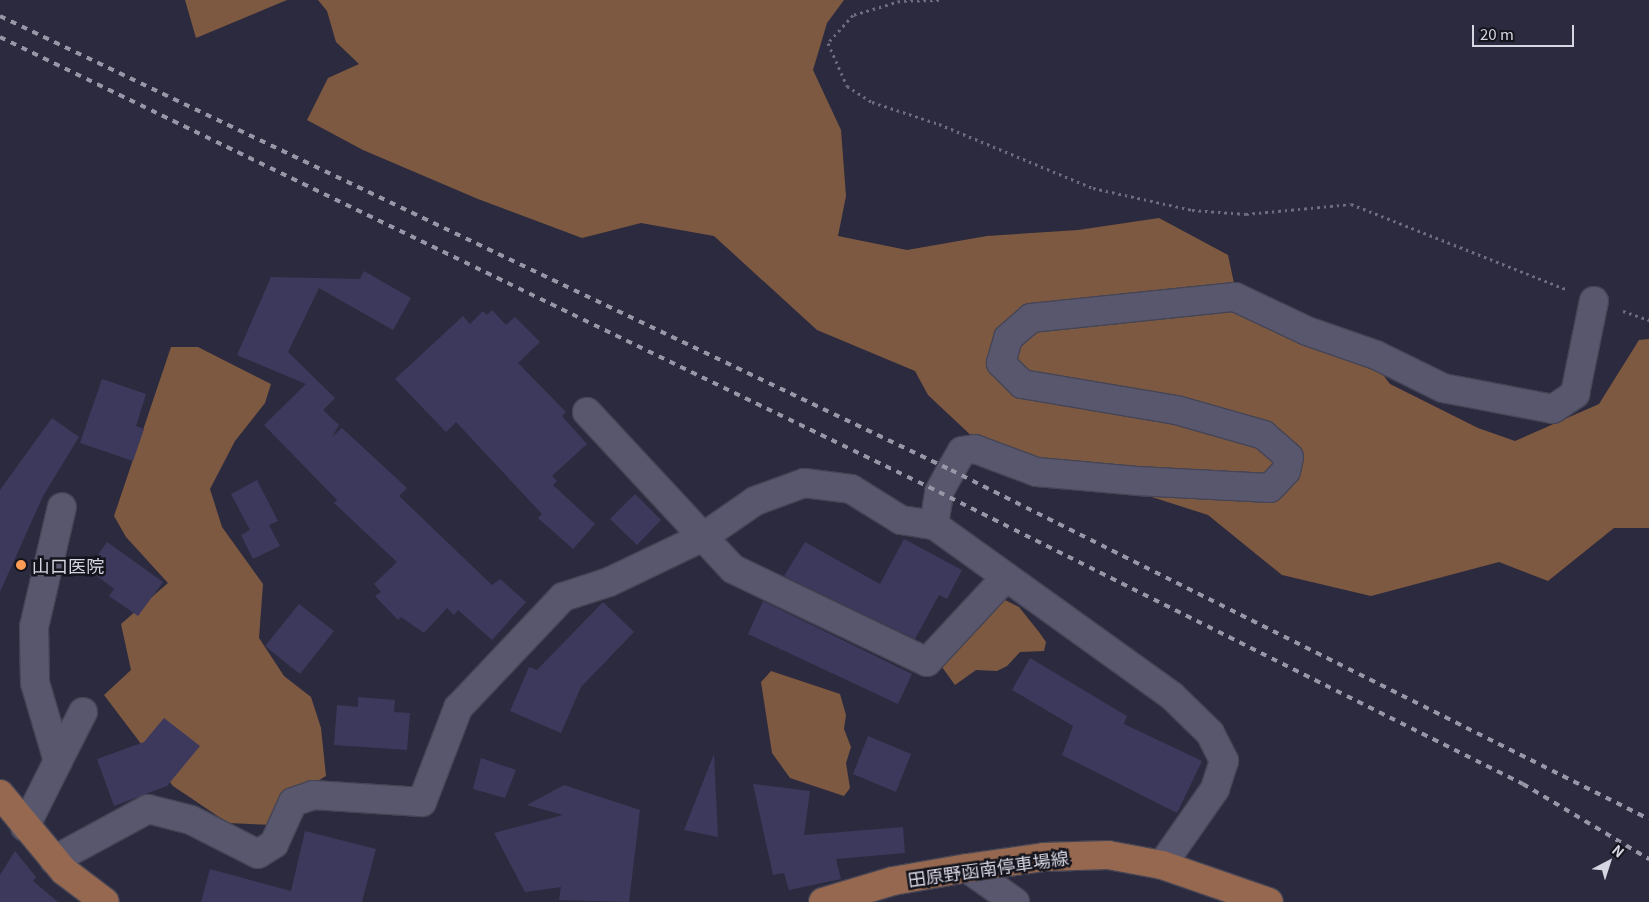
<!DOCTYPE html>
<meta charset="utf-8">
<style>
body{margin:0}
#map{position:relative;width:1649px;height:902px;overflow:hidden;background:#2c2a3e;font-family:Georgia,"Noto Sans JP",serif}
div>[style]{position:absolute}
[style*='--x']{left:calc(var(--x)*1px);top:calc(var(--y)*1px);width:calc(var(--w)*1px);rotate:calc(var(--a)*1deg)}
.forest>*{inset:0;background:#7d5941}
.building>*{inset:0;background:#3d395c}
.path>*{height:3px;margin-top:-1.5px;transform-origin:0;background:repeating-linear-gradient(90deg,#6e6d7e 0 2.5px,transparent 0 6.5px)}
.roads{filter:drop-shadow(1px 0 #464555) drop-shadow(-1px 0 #464555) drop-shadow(0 1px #464555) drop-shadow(0 -1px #464555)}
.minor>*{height:28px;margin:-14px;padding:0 14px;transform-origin:14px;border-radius:14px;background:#59576e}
.major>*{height:28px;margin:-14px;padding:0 14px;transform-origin:14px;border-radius:14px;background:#96684f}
.rail>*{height:4px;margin-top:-2px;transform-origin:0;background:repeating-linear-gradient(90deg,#9997a7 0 6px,transparent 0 12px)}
.dots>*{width:14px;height:14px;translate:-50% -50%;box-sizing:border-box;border:2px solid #14141d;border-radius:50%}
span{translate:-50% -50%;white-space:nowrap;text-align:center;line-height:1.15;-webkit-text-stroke:5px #14141d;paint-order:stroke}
.poi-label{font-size:18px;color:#d6d5e2}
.left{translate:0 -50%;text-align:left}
.street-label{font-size:18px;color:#d6d5e2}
.north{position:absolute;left:1584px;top:837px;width:50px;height:50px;-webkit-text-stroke:4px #14141d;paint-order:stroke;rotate:40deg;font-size:14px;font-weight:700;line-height:20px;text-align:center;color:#d6d5e2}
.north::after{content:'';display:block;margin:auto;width:18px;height:22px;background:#d6d5e2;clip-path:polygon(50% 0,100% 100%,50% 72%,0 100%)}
.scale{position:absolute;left:1472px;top:25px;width:102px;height:22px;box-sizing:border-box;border:2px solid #d6d5e2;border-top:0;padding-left:6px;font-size:15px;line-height:18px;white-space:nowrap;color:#d6d5e2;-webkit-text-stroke:4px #14141d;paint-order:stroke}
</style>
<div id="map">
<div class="forest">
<div style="clip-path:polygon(185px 0,287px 0,196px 38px)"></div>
<div style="clip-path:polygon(318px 0,844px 0,827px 23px,813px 70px,841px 130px,846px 196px,838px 236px,907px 250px,987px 236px,1078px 230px,1159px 218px,1228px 255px,1235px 288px,1262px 303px,1349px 330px,1390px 384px,1478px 428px,1515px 441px,1599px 404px,1639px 340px,1649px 339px,1649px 528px,1614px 528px,1548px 581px,1499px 562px,1371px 596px,1282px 575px,1208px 515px,977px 441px,928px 395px,915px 371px,817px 330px,714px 236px,641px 223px,582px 238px,478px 199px,363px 150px,307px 120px,328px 78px,359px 64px,336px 42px,327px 11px)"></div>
<div style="clip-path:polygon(171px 347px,198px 347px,271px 384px,265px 403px,235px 441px,210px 489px,222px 527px,263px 584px,259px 638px,284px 676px,311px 697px,321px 728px,326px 776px,296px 794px,274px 825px,228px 823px,173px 786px,104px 695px,131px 670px,121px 624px,168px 583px,126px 537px,114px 516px)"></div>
<div style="clip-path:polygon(1005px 600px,1019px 607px,1039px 632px,1046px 642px,1044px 651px,1020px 652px,1007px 666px,997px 671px,976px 670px,955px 685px,939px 663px,989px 605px)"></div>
<div style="clip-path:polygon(771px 671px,840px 694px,846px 715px,844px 729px,851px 747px,846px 763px,850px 788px,844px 796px,790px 778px,772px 753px,761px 682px)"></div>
</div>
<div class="building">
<div style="clip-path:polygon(364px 271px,411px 298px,393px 330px,319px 288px,288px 352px,335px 398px,323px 410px,339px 425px,332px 437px,342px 428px,407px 488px,399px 496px,492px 585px,500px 579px,526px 602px,492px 640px,458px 610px,454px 615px,447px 608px,424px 633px,401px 617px,398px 620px,375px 596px,381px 592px,374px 584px,397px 562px,334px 503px,337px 500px,264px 425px,306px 384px,237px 355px,271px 277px,360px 279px)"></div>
<div style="clip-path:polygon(492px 310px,506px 325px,515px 317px,540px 342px,518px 363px,566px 412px,562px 416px,587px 444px,552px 476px,557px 481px,553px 485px,595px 524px,573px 549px,538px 518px,542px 514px,456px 422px,446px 432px,395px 379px,463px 316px,470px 324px,483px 311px,487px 315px)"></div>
<div style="clip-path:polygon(102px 379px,146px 394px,136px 426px,144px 429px,133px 461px,80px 443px)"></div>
<div style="clip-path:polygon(52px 418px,79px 437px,43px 496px,0 592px,0 490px)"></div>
<div style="clip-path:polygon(257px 480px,278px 521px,269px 525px,280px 546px,253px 559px,241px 535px,250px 530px,231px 494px)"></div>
<div style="clip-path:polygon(635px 494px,661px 520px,637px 545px,610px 519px)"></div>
<div style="clip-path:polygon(904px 539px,962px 570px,947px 599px,939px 595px,915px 639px,784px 576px,805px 542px,880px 584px)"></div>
<div style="clip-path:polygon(107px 542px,163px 582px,138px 616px,109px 596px,114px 589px,88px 569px)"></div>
<div style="clip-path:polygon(763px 601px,912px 674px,898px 704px,748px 634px)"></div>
<div style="clip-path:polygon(603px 602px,634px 632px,581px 687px,561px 733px,510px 711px,529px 667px,537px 670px)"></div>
<div style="clip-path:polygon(299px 604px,334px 631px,300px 674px,265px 646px)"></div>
<div style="clip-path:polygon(1030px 658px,1127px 716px,1124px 724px,1202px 761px,1177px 813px,1062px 755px,1073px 726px,1012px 690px)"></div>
<div style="clip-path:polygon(358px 697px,395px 700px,394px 712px,410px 713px,407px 750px,334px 745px,337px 705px,358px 707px)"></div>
<div style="clip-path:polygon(164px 718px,200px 746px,167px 786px,114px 806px,97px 759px,144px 742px)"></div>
<div style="clip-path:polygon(868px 736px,911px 754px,896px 792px,853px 774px)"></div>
<div style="clip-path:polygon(714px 754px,718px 837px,684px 830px)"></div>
<div style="clip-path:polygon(481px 758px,516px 770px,505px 798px,473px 789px)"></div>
<div style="clip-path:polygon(753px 784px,810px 791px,804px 835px,903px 827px,905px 853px,836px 859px,841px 879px,789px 890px,784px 873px,773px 875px)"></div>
<div style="clip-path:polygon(564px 785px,640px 810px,629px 902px,559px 900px,561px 887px,525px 892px,494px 833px,563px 815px,527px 805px)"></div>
<div style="clip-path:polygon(305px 831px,376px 849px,362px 902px,201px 902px,210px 869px,291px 891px)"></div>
<div style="clip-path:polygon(15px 851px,36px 877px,33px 881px,58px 902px,0 902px,0 875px)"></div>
</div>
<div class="path">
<div style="--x:939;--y:0;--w:39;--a:179"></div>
<div style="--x:900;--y:1;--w:49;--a:163.4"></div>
<div style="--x:853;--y:15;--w:38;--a:132"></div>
<div style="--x:828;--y:43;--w:47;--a:66.2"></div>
<div style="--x:847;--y:86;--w:30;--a:33"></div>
<div style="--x:872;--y:102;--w:71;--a:18.2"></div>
<div style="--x:939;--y:124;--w:167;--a:22.6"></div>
<div style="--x:1093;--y:188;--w:101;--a:12.5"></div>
<div style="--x:1192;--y:210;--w:54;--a:4.2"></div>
<div style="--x:1246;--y:214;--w:105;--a:-5.4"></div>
<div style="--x:1351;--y:204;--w:231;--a:21.6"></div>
<div style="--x:1623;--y:311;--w:28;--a:19"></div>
</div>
<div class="roads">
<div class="minor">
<div style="--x:587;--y:412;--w:171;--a:47.1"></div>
<div style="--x:703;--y:537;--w:63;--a:-34.7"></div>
<div style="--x:755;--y:501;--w:52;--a:-20.2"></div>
<div style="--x:804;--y:483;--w:47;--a:7.3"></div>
<div style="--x:851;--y:489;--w:59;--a:31.8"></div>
<div style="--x:901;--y:520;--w:33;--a:9"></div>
<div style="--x:934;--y:525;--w:293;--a:35.7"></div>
<div style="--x:1172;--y:696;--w:53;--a:44.2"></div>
<div style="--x:1210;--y:733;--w:31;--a:63"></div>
<div style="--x:1224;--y:761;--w:29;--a:108"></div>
<div style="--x:1215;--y:789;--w:93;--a:124.9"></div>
<div style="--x:934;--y:525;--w:33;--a:-81"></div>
<div style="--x:939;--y:492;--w:25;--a:-61"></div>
<div style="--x:951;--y:470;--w:22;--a:-60"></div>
<div style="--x:962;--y:451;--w:13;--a:-9"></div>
<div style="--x:975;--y:449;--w:66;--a:20.4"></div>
<div style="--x:1037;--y:472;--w:100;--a:5.1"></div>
<div style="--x:1137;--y:481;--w:133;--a:3"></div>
<div style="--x:1270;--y:488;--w:23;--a:-47"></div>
<div style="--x:1286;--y:471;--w:14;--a:-78"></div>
<div style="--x:1289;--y:457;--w:33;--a:-139"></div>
<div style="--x:1264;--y:435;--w:91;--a:-164.1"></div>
<div style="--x:1176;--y:410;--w:156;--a:-170.4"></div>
<div style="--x:1022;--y:384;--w:30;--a:-135"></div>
<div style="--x:1001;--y:363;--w:26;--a:-74"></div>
<div style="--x:1008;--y:338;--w:30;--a:-41"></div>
<div style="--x:1031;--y:318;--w:205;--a:-5.9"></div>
<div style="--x:1235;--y:297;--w:80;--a:25.3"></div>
<div style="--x:1307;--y:331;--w:73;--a:19.2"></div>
<div style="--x:1376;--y:355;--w:75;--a:26.2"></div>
<div style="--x:1443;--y:388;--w:112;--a:10.8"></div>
<div style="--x:1553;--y:409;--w:27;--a:-34"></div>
<div style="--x:1575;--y:394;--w:95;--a:-78.5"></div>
<div style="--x:58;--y:761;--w:55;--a:-63"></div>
<div style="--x:25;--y:827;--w:74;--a:-63.4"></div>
<div style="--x:58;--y:761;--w:81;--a:-106.4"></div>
<div style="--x:35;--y:683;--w:56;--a:-91"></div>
<div style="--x:34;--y:627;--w:123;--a:-76.9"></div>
<div style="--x:54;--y:860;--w:107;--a:-28.5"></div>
<div style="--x:148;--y:809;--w:44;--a:14.3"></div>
<div style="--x:191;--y:820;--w:75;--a:26.9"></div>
<div style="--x:258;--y:854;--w:19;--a:-32"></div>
<div style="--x:274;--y:844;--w:46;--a:-65.7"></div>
<div style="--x:293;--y:802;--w:21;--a:-19"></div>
<div style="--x:313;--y:795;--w:109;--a:3.7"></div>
<div style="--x:422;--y:802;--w:101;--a:-69"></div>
<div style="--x:458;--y:708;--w:153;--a:-46.6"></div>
<div style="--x:563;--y:597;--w:48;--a:-18.1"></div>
<div style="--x:609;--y:582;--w:104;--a:-25.6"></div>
<div style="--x:703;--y:537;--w:44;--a:46.8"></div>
<div style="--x:733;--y:569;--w:215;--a:25.6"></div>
<div style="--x:927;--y:662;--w:113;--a:-47.1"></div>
<div style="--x:967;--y:868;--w:59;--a:35.3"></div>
</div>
<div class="major">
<div style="--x:0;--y:794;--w:100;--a:50.3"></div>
<div style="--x:64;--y:871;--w:51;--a:37.1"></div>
<div style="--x:823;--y:902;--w:73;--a:-16.7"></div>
<div style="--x:893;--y:881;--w:75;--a:-10"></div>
<div style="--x:967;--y:868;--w:78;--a:-8.1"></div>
<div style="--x:1044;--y:857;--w:64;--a:-1.8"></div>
<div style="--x:1108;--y:855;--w:55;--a:10.5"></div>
<div style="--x:1162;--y:865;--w:113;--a:19.1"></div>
</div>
</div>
<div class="rail">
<div style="--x:0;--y:16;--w:1054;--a:25.52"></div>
<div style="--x:951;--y:470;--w:780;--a:26.57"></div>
<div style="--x:0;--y:37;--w:1043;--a:25.85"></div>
<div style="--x:939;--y:492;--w:653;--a:26.57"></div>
<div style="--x:1523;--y:784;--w:147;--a:30.8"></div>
</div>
<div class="dots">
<div style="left:21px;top:565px;background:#fd9c55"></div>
</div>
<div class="poi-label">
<span class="left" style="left:32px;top:565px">山口医院</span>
</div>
<div class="street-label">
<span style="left:988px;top:868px;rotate:-8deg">田原野函南停車場線</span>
</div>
<div class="north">N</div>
<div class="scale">20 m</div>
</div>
